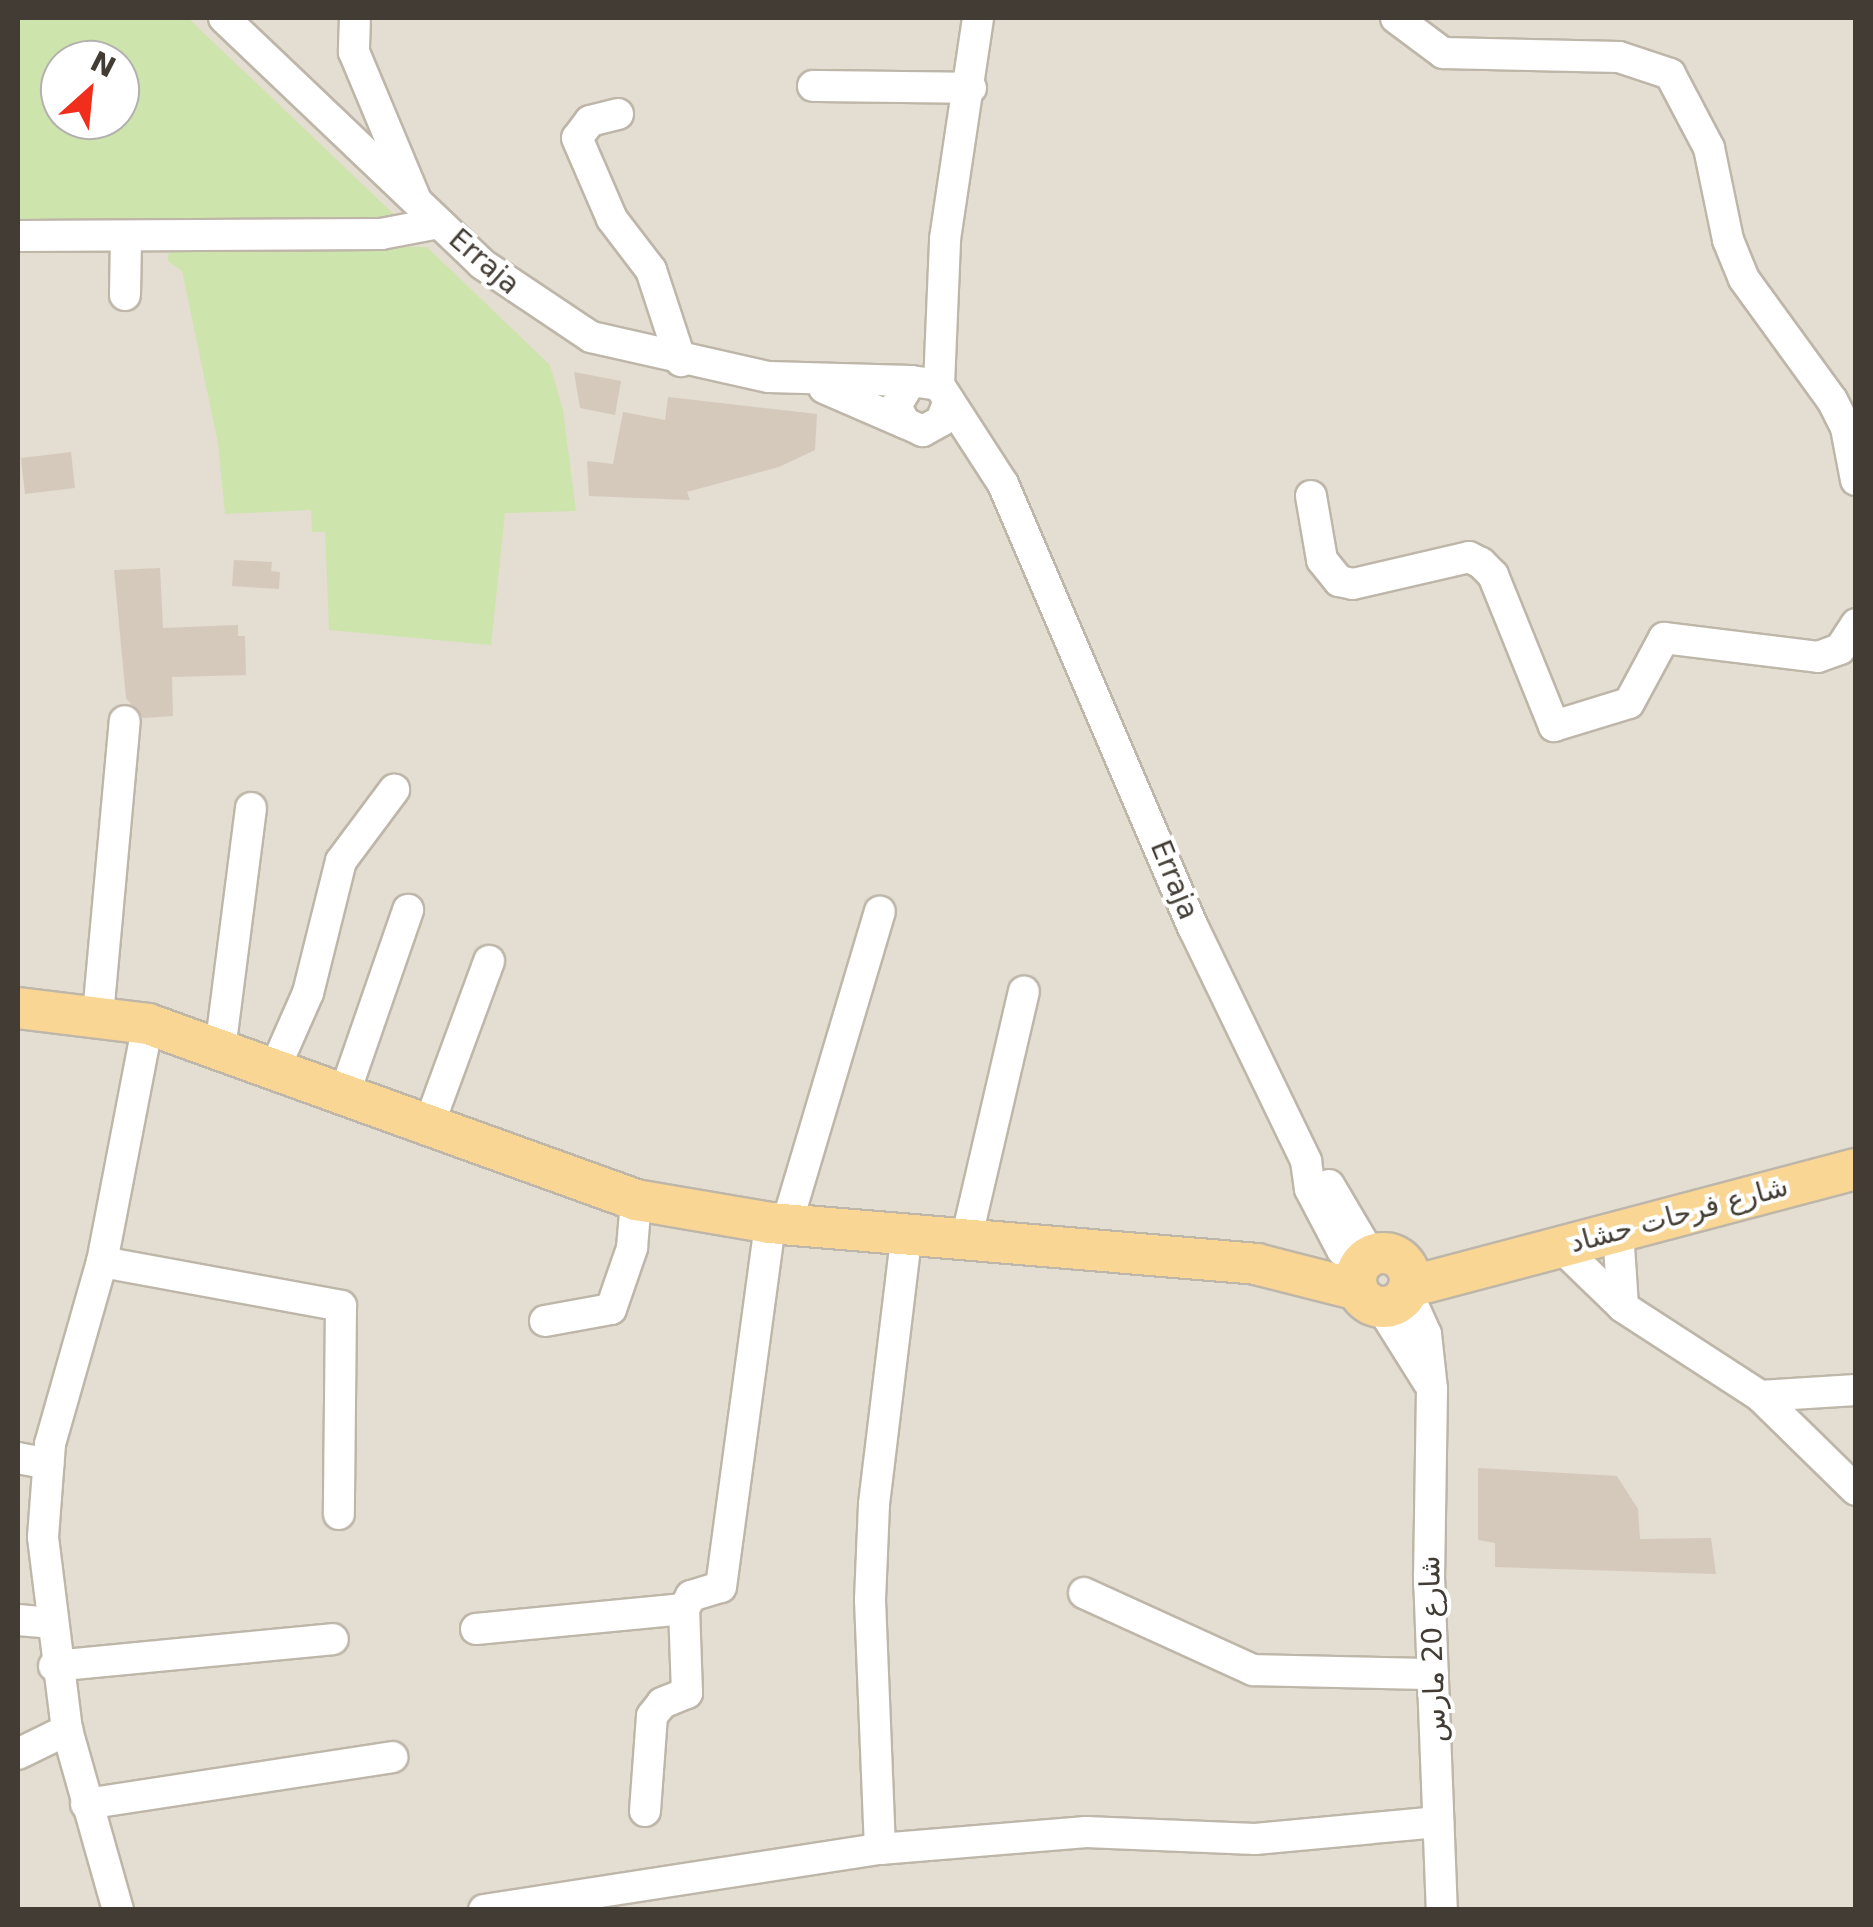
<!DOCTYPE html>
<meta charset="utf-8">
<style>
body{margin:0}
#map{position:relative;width:1873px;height:1927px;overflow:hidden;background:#f1ece3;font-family:"DejaVu Sans",Cairo,sans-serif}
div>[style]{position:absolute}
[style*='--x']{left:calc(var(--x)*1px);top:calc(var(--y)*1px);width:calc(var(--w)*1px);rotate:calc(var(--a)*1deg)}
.residential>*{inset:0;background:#e4ddd1}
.green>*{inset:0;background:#cee4ad}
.building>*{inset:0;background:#d5c9bc}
.roads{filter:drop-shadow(2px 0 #beb6a9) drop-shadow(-2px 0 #beb6a9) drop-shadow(0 2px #beb6a9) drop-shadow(0 -2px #beb6a9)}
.minor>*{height:30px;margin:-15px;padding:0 15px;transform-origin:15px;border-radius:15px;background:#fff}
.major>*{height:40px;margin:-20px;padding:0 20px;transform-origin:20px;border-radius:20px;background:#f9d694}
.major>.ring{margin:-20px;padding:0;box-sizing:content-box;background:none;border:40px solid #f9d694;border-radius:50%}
span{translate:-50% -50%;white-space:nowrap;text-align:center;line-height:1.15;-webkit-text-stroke:8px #fff;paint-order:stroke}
.street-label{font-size:28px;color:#423c34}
.frame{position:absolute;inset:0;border:20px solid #423c34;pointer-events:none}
.north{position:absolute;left:40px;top:40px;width:100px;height:100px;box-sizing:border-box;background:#fff;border:2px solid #b3b1ae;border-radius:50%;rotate:27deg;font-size:28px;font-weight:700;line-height:40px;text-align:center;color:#423c34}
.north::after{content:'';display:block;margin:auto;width:35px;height:45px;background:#f02e1b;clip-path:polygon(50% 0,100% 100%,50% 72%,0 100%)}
</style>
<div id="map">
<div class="residential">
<div style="clip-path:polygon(evenodd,18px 18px,1855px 18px,1855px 1909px,18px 1909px,18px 18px,60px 60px,120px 60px,120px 120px,60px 120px,60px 60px)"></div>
</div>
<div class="green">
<div style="clip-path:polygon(evenodd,18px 18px,188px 18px,399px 219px,207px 227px,18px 220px,18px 18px,60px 60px,120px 60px,120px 120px,60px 120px,60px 60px)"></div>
<div style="clip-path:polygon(169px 246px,427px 247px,550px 365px,563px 410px,576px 511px,505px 513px,491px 645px,329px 630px,325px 532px,312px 532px,311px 510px,225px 514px,218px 443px,182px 271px,168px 261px)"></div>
</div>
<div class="building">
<div style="clip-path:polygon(574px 372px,621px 381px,615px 415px,580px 408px)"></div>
<div style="clip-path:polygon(668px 397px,817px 414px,815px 450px,779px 467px,687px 492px,690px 500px,589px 496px,587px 461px,613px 464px,623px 412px,665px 420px)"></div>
<div style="clip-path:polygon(71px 452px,75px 488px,25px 494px,21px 458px)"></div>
<div style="clip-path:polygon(234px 560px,272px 562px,271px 571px,280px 572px,279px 589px,232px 586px)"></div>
<div style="clip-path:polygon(160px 568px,163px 628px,238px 625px,238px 636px,245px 636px,246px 675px,172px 677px,173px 716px,143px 718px,126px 698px,114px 570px)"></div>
<div style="clip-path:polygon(1478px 1468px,1617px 1476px,1638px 1509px,1640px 1539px,1711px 1538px,1716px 1574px,1495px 1567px,1495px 1543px,1478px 1540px)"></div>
</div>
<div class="roads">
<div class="minor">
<div style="--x:224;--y:18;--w:356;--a:43.6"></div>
<div style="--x:482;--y:264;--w:131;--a:33.8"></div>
<div style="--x:591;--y:337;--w:182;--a:12.7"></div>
<div style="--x:769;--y:377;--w:142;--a:1.6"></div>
<div style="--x:355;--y:18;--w:34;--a:92"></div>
<div style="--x:354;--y:52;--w:160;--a:67.3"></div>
<div style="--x:1396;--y:18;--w:59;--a:36.7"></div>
<div style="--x:1443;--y:53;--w:176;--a:1.3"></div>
<div style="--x:1619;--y:57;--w:54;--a:18.4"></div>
<div style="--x:1670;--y:74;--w:84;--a:62.2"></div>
<div style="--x:1709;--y:148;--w:94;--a:78.3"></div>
<div style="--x:1728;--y:240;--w:42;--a:67.7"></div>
<div style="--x:1744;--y:279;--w:150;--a:54"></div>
<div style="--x:1832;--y:400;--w:31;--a:63"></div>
<div style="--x:1846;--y:428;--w:53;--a:79.1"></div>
<div style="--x:813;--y:86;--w:158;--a:0.7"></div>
<div style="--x:618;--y:114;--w:29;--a:166"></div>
<div style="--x:590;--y:121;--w:21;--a:127"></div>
<div style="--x:577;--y:138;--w:88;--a:66.6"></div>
<div style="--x:612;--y:219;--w:64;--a:52.6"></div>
<div style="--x:651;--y:270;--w:96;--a:71.8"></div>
<div style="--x:18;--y:236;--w:363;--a:-0.3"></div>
<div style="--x:381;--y:234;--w:59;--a:-10.7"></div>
<div style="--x:125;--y:295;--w:57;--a:-89"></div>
<div style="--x:939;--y:385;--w:146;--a:-87.6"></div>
<div style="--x:945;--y:239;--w:223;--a:-81.5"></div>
<div style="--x:824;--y:388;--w:88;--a:23.4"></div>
<div style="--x:948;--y:403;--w:19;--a:111"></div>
<div style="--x:941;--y:421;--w:21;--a:151"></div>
<div style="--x:923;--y:431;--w:20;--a:-156"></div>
<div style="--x:905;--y:423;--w:19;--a:-118"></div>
<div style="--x:896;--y:406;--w:29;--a:-59"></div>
<div style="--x:911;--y:381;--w:28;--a:8"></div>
<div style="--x:939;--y:385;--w:118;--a:57.1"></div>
<div style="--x:1003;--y:484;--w:484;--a:66.8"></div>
<div style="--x:1194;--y:929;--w:258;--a:64.2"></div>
<div style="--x:1306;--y:1161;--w:28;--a:82"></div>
<div style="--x:1310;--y:1189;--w:69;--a:62.3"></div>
<div style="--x:1342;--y:1250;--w:24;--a:42"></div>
<div style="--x:1311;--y:496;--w:65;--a:80.2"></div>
<div style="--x:1322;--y:560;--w:27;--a:51"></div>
<div style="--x:1339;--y:581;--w:14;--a:12"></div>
<div style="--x:1353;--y:584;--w:119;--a:-13.1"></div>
<div style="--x:1469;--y:557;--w:13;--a:27"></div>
<div style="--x:1481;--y:563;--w:17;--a:45"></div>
<div style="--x:1493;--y:575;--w:163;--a:68"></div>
<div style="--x:1554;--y:726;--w:78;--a:-17"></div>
<div style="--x:1629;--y:703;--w:74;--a:-61.7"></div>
<div style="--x:1664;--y:638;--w:155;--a:7"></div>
<div style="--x:1818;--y:657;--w:23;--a:-20"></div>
<div style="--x:1840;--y:649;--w:30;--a:-57"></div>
<div style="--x:98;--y:1015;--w:295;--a:-84.8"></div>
<div style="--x:220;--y:1050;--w:244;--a:-82.7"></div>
<div style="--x:274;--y:1070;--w:84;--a:-66.2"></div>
<div style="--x:308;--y:993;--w:136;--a:-76"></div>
<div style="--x:341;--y:861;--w:89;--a:-53.3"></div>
<div style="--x:344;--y:1095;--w:196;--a:-70.9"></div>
<div style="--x:428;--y:1127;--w:177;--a:-69.8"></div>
<div style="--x:1329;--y:1185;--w:82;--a:59.4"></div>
<div style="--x:787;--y:1223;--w:325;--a:-73.4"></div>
<div style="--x:1618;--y:1231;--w:76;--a:86.2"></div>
<div style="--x:967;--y:1236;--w:251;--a:-76.9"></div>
<div style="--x:1561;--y:1247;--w:86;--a:44.1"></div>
<div style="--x:1623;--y:1307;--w:163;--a:33"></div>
<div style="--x:1760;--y:1396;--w:134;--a:44.4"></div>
<div style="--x:102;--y:1262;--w:243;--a:10.4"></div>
<div style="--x:341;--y:1306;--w:208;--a:90.6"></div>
<div style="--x:1407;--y:1292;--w:46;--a:65.7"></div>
<div style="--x:1426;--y:1334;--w:55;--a:83.8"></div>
<div style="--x:1432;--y:1389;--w:187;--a:90.9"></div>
<div style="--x:1429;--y:1576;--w:334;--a:87.8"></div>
<div style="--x:1381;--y:1307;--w:89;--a:57.9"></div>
<div style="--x:545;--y:1321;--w:67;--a:-10.3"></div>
<div style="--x:611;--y:1309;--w:65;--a:-71"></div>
<div style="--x:632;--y:1248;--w:48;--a:-85.2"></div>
<div style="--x:1760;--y:1396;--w:96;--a:-3.6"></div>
<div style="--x:18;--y:1458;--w:31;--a:11"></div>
<div style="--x:1084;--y:1593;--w:186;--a:24.5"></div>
<div style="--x:1253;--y:1670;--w:180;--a:1.3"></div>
<div style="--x:18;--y:1620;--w:33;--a:5"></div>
<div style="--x:476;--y:1629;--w:209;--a:-5.5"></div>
<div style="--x:684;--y:1609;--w:15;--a:-62"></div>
<div style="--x:691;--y:1596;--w:31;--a:-17"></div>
<div style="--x:721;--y:1587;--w:367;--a:-82.3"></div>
<div style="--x:54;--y:1666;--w:280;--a:-5.5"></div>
<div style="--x:18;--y:1754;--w:55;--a:-26.1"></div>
<div style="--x:86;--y:1804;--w:310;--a:-8.7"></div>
<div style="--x:645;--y:1811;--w:95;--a:-85.8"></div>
<div style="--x:652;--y:1716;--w:16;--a:-52"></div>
<div style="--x:662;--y:1703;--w:27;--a:-22"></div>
<div style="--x:687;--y:1693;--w:84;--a:-92"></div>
<div style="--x:880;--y:1849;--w:207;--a:-4.7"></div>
<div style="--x:1086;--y:1832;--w:169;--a:2.4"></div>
<div style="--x:1255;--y:1839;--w:184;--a:-5.3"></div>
<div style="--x:118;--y:1910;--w:187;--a:-105.8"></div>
<div style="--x:67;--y:1730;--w:194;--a:-97.1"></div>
<div style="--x:43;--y:1537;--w:93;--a:-85.7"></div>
<div style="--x:50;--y:1444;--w:189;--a:-74.1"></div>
<div style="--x:102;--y:1262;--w:242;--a:-79.1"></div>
<div style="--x:484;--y:1910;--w:401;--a:-8.8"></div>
<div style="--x:880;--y:1849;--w:249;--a:-92.3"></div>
<div style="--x:870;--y:1600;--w:96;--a:-87.6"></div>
<div style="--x:874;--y:1504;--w:276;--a:-83.1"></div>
</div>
<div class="major">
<div style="--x:18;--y:1008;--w:131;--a:7"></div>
<div style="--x:148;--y:1024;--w:519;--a:19.83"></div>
<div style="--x:636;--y:1200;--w:136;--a:9.7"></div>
<div style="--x:770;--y:1223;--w:488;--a:4.8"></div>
<div style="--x:1256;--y:1264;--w:105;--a:14.3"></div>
<div class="ring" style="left:1356px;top:1253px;width:14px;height:14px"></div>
<div style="--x:1409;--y:1287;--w:462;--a:-14.8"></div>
</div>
</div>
<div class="street-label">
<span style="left:484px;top:262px;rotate:41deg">Erraja</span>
<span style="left:1174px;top:880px;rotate:68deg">Erraja</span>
<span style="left:1679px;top:1215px;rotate:-15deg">شارع فرحات حشاد</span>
<span style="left:1433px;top:1649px;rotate:-92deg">شارع 20 مارس</span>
</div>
<div class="frame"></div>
<div class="north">N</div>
</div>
